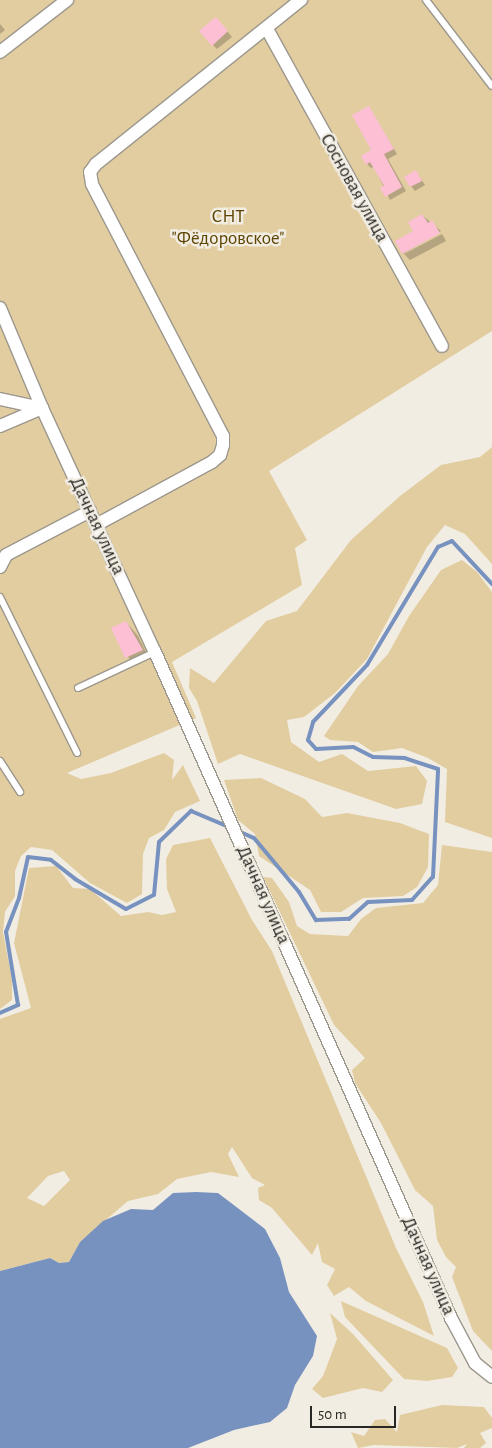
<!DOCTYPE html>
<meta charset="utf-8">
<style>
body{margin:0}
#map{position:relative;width:492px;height:1448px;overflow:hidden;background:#f2ede3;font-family:"Alegreya Sans",sans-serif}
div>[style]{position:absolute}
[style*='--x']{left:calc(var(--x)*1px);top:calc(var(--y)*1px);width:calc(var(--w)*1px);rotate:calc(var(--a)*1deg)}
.green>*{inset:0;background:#e2cda0}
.water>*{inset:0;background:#7892c0}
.shadow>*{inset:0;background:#0003}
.stream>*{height:4px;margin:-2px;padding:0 2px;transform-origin:2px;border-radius:2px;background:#7892c0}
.building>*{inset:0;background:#fcbfd3}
.roads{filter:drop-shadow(1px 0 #9c978d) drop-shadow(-1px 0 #9c978d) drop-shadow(0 1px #9c978d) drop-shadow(0 -1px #9c978d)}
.service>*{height:6px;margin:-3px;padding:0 3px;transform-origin:3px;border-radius:3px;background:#fff}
.minor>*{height:12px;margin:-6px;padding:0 6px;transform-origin:6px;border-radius:6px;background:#fff}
span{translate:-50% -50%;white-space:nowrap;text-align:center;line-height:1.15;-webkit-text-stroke:5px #f2ede3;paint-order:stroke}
.street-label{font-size:19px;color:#292723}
.park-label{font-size:19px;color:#5c4400}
.scale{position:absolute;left:310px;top:1406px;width:86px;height:22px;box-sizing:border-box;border:2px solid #292723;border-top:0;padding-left:6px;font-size:15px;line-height:18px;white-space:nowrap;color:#292723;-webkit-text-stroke:4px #f2ede3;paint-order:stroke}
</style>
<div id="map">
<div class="green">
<div style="clip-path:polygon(0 0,492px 0,492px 331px,269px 471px,307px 540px,295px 548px,302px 585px,172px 662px,196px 718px,67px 773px,81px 779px,111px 773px,164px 753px,174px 760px,172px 780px,183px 765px,200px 801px,175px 812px,164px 830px,149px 838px,143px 854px,142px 894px,127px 903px,90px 883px,52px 850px,31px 847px,21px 856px,15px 871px,15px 896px,5px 912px,3px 932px,12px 980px,12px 1000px,0 1009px)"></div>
<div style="clip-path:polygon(492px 447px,492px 564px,465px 534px,445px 525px,427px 547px,367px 659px,335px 693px,304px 717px,287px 720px,291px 742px,319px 762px,342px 754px,368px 771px,416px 766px,427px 781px,422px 804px,396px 809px,240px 754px,218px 764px,197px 701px,189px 688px,190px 668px,214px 683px,266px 621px,297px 611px,351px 540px,400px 496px,441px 465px,480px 457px)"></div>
<div style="clip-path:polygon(462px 560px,477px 572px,492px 592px,492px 838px,445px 822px,447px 769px,428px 758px,402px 748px,373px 752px,358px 742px,330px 740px,324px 736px,358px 686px,388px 654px,409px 616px,441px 570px)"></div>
<div style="clip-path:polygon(261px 778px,305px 799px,322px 817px,347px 813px,400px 823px,429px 834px,428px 867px,417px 887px,403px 896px,363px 898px,341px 912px,321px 912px,310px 890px,259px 856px,255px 834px,238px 820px,224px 780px)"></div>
<div style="clip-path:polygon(evenodd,210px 838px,252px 920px,272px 951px,396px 1248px,423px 1302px,434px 1336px,366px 1301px,349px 1287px,334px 1296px,327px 1285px,335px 1269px,322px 1262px,318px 1243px,312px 1255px,272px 1208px,259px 1200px,258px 1188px,265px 1185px,252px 1178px,232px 1147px,228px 1154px,239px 1177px,211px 1172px,177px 1179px,158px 1194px,128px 1201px,80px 1242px,69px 1262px,59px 1263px,50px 1258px,0 1271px,0 1019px,31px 1008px,14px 943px,29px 868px,56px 866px,73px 888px,90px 889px,121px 916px,148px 912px,162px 915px,176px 912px,167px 889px,166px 859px,173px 845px,210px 838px,64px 1171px,70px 1180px,44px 1206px,27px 1198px,48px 1176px,64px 1171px)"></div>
<div style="clip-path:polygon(442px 845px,492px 852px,492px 1351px,473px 1331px,452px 1277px,456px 1267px,446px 1257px,437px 1240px,433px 1206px,415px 1190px,381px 1123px,355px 1083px,352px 1070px,365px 1058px,334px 1025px,263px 877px,272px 878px,289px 902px,297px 926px,310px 934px,348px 936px,361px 919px,376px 908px,423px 903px,438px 885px)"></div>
<div style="clip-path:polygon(341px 1301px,447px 1348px,458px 1368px,452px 1377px,427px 1381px,404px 1379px,345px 1317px)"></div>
<div style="clip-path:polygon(330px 1313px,353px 1334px,393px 1380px,382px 1392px,363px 1388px,323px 1398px,312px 1389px,323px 1376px,337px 1339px)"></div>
<div style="clip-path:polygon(442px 1405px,484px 1407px,492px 1418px,492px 1428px,480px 1433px,486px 1443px,480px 1448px,464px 1448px,467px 1444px,457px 1448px,374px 1445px,358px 1448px,351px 1432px,364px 1436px,375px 1420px,385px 1419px,397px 1432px,400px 1415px)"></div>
</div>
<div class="water">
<div style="clip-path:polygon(196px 1192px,218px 1193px,265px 1229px,280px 1258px,289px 1292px,317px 1336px,313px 1356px,295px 1385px,287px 1408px,270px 1422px,234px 1430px,188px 1448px,0 1448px,0 1271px,50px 1258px,59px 1263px,69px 1262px,80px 1242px,103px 1221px,131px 1209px,153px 1210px,173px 1193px)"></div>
</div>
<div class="shadow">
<div style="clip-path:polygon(220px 23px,232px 37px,217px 49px,213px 45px)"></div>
<div style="clip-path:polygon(0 24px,5px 30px,0 34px)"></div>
<div style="clip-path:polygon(369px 108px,397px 154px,388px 159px,406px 191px,390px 200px,374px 167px,371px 168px,367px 164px,373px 151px)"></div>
<div style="clip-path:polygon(416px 172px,425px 185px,415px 191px,411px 186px)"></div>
<div style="clip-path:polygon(422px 215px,441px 231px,403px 254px,397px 242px,415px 232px)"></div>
<div style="clip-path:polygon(442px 234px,446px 241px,410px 260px,404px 254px)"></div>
<div style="clip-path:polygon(126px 622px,138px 636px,147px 654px,131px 662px,113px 629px)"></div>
</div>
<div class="stream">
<div style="--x:238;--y:831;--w:17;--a:24"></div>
<div style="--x:254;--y:838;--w:70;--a:50.2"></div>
<div style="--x:299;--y:892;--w:33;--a:59"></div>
<div style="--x:316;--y:920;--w:33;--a:-2"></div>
<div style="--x:349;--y:919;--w:25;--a:-42"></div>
<div style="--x:368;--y:902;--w:44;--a:-2.6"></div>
<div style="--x:412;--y:900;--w:31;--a:-48"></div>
<div style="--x:433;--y:877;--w:108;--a:-87.3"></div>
<div style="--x:438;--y:769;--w:35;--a:-162"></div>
<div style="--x:405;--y:758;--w:32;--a:-178"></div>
<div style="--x:373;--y:757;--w:22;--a:-153"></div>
<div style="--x:353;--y:747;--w:37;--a:177"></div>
<div style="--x:316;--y:749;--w:12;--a:-132"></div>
<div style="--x:308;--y:740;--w:19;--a:-74"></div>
<div style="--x:313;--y:722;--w:79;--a:-46.5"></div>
<div style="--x:367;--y:665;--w:138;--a:-59"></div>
<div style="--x:438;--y:547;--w:15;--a:-23"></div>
<div style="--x:452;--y:541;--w:59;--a:47.1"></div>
<div style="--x:0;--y:1013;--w:20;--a:-24"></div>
<div style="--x:18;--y:1005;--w:74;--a:-99.3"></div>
<div style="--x:6;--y:932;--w:36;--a:-69"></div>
<div style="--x:19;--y:898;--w:42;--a:-77.6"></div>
<div style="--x:28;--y:857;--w:23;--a:7"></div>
<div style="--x:51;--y:860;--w:31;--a:38"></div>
<div style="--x:75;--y:879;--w:59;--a:30.5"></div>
<div style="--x:126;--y:909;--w:31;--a:-27"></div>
<div style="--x:154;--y:895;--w:53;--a:-84.6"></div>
<div style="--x:159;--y:842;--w:45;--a:-44.1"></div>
<div style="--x:191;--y:811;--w:41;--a:22.8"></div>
</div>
<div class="building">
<div style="clip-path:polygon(216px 17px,228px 31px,212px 46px,199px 31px)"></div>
<div style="clip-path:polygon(369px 106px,394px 149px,384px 154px,402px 187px,385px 197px,380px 188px,384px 186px,370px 162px,366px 165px,361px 156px,371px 150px,352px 115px)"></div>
<div style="clip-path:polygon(416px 170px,422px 181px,410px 187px,404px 177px)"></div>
<div style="clip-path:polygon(422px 214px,428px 223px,432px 220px,440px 233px,402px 254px,395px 241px,413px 231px,408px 222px)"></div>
<div style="clip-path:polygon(126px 621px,143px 650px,125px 658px,111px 628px)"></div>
</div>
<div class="roads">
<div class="service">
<div style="--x:426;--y:0;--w:108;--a:52.5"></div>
<div style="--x:0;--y:597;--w:174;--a:63.7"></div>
<div style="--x:78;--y:688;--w:85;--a:-25.1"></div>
<div style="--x:0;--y:761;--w:37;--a:57"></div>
</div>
<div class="minor">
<div style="--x:267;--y:29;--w:362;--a:61.1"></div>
<div style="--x:0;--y:52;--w:85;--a:-37.8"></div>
<div style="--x:0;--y:308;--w:108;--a:67.2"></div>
<div style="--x:42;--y:408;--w:269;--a:65.2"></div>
<div style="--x:155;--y:652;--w:729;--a:66.04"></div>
<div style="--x:451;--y:1318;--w:51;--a:61.9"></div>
<div style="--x:475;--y:1363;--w:22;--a:39"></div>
<div style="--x:0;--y:399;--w:43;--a:12.1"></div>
<div style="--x:0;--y:426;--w:46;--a:-23.2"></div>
<div style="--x:96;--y:525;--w:132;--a:-28.5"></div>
<div style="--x:212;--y:462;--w:11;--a:-41"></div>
<div style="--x:220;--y:455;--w:10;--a:-73"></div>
<div style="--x:223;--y:445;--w:9;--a:-90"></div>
<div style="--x:223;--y:436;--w:284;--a:-117.5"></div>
<div style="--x:92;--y:184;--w:12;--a:-99"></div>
<div style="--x:90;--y:172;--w:10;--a:-53"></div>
<div style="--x:96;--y:164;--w:263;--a:-38.7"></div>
<div style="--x:0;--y:567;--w:13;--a:-63"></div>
<div style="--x:6;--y:555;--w:95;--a:-27.6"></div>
</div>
</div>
<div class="street-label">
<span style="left:354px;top:188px;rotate:61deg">Сосновая улица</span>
<span style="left:97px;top:526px;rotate:65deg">Дачная улица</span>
<span style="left:263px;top:895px;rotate:66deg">Дачная улица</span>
<span style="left:428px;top:1266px;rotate:66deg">Дачная улица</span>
</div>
<div class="park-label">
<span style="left:228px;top:228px">СНТ<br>"Фёдоровское"</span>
</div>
<div class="scale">50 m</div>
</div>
